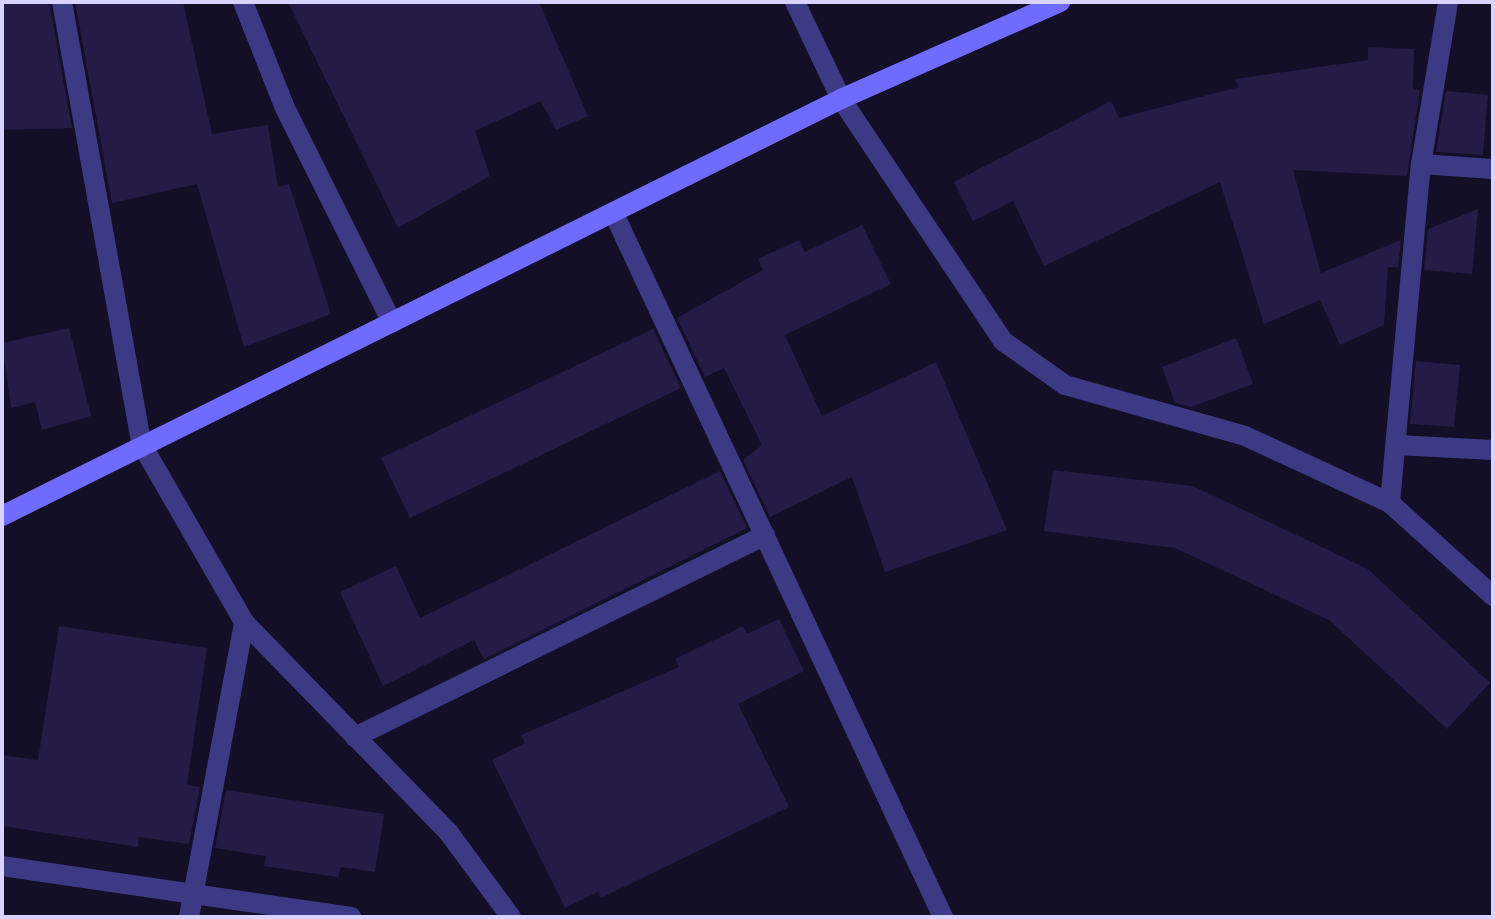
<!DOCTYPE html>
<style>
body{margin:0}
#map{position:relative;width:1495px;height:919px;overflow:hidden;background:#130f26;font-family:"PT Sans Narrow",sans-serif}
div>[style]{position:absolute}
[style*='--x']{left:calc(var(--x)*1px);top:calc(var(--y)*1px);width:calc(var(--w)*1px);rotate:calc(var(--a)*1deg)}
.building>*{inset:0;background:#241b47}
.lane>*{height:20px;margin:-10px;padding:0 10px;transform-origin:10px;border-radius:10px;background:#3d3a85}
.street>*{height:20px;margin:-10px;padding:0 10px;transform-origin:10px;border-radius:10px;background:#3d3a85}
.secondary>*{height:20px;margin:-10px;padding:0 10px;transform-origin:10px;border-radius:10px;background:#6f6bff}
span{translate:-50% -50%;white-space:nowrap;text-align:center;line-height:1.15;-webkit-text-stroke:6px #130f26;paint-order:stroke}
.frame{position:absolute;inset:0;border:4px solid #d9d4ff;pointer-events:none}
</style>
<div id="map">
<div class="building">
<div style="clip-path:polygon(2px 2px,49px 2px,72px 128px,3px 130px)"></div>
<div style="clip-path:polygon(75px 2px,183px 2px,212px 134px,268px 125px,278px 187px,289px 184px,331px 314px,244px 347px,197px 184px,112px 203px)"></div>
<div style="clip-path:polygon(288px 2px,539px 2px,588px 116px,556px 130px,541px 101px,475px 131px,490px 176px,398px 228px)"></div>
<div style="clip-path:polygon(1368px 47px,1414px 49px,1413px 89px,1420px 90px,1407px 176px,1293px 170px,1321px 273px,1401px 240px,1398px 268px,1388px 267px,1384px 325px,1340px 345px,1320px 300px,1264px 324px,1220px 182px,1044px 266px,1013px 201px,973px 221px,954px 182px,1111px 101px,1119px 118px,1239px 87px,1235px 79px,1368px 60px)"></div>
<div style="clip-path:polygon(1446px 91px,1488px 95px,1483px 155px,1436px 152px)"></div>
<div style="clip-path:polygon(1478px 209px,1472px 274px,1424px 270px,1428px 229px)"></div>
<div style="clip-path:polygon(862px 225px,891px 284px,785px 335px,822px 416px,936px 362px,1007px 530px,885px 572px,852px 477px,770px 517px,743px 460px,762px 445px,724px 368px,705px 377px,677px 318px,763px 270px,758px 259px,799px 240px,805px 252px)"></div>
<div style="clip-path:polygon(69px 328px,91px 416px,42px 430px,35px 402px,11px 408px,2px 343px)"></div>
<div style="clip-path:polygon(653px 329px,681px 388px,410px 518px,381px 458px)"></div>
<div style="clip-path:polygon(1236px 338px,1253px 384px,1191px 407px,1175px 403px,1162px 367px)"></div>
<div style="clip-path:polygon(1416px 361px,1460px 365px,1454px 427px,1410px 424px)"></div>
<div style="clip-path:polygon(1053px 470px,1193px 486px,1368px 569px,1490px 683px,1447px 729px,1329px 620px,1175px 548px,1044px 531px)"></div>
<div style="clip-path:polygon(720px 471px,747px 528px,484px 659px,474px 640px,383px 686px,340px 592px,396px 566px,420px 618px)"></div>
<div style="clip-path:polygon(779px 619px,804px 671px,738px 704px,789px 807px,601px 898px,598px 892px,565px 908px,492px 760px,525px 743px,521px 735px,679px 667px,675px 659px,743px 626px,747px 634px)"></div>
<div style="clip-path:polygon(59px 626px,207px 648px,187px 785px,200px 787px,189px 844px,139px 837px,138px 847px,2px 826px,2px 755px,38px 760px)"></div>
<div style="clip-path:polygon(226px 790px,384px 814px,375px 872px,341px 867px,338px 877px,264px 866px,266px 856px,215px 848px)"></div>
</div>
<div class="lane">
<div style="--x:62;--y:2;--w:450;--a:79.8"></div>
</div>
<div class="street">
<div style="--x:243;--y:2;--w:114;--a:68.4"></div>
<div style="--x:285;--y:108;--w:240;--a:63.5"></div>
<div style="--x:795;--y:2;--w:107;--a:64.6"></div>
<div style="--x:841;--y:99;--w:291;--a:56.2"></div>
<div style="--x:1003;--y:341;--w:76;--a:35.4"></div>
<div style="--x:1065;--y:385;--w:187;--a:15.8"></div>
<div style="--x:1245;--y:436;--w:160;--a:24.8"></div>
<div style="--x:1390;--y:503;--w:139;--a:42.1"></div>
<div style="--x:1421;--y:164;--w:72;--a:4"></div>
<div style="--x:614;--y:214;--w:776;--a:64.92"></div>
<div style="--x:142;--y:445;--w:204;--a:60"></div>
<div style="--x:244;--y:622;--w:294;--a:45.8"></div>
<div style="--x:449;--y:833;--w:104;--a:53.6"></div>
<div style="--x:1396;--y:445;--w:97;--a:3"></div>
<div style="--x:1390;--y:503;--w:340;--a:-84.8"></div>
<div style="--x:1421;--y:164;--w:164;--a:-80.5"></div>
<div style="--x:355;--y:737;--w:457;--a:-26.2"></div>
<div style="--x:2;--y:866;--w:353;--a:8.3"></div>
<div style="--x:189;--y:917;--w:300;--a:-79.4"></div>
</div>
<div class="secondary">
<div style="--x:2;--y:516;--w:937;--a:-26.43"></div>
<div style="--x:841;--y:99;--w:240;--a:-23.9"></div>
</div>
<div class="frame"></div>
</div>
